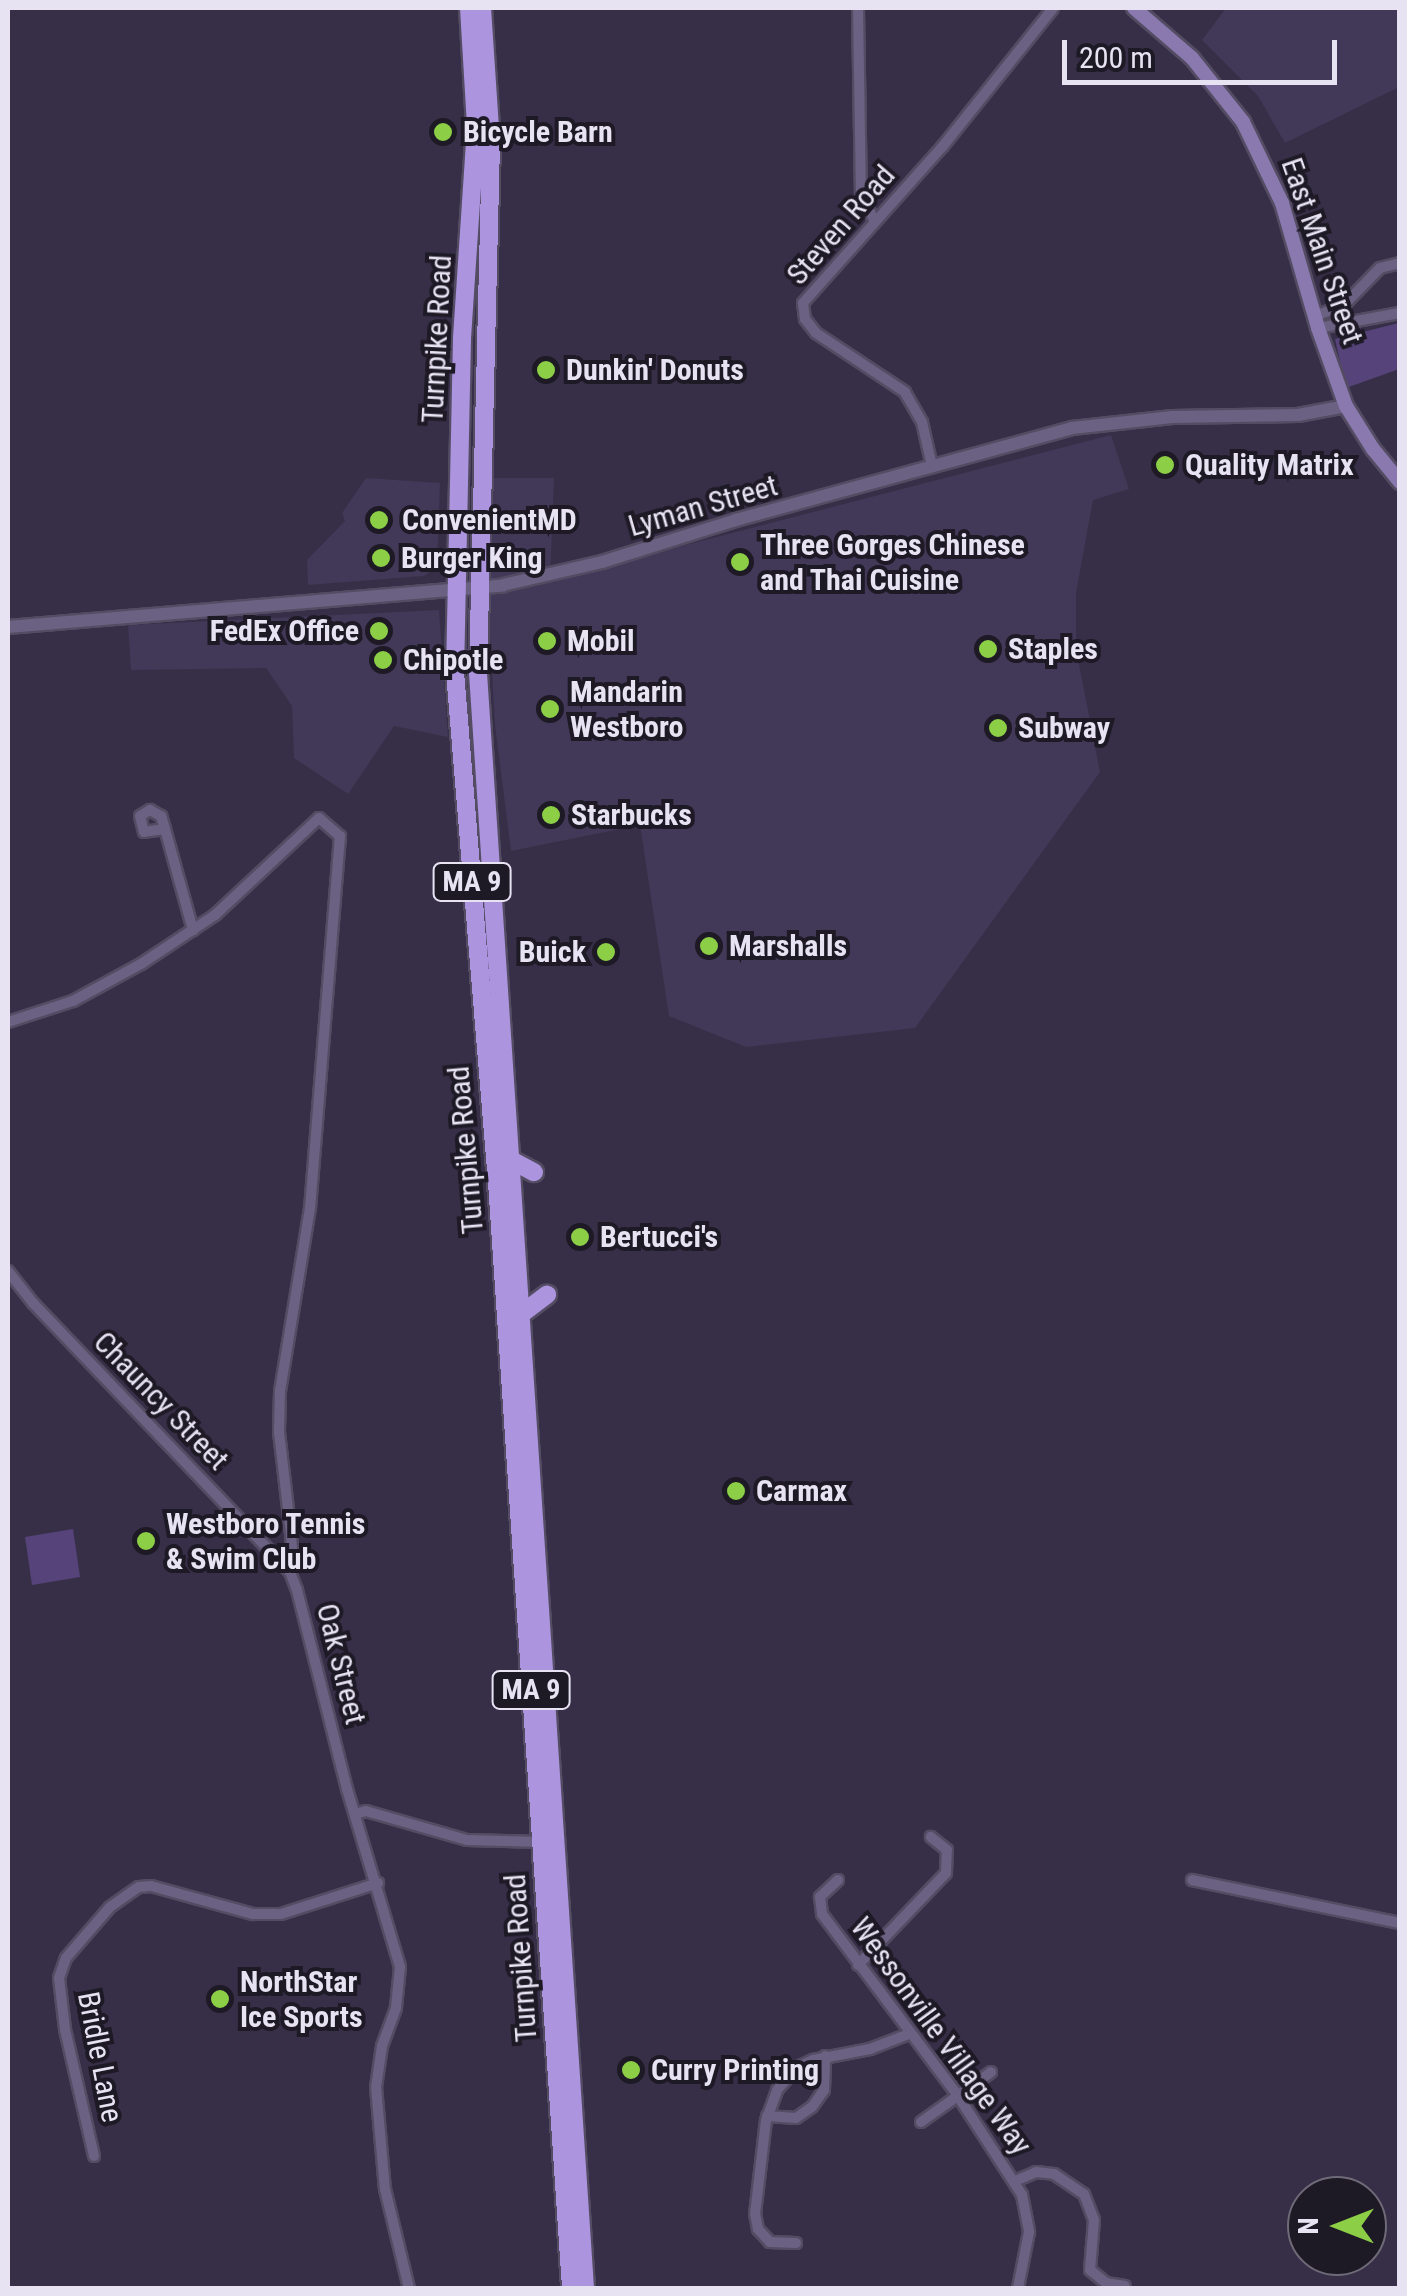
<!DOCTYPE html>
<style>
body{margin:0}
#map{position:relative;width:1407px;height:2296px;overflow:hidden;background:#372f48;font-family:"Roboto Condensed",sans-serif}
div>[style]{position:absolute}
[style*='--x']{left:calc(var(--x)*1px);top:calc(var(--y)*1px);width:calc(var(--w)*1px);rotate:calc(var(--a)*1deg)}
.built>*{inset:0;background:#423857}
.green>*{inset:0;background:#56437a}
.roads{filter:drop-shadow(2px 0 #534c63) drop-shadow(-2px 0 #534c63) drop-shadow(0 2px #534c63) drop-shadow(0 -2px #534c63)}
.minor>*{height:10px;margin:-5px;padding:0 5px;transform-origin:5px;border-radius:5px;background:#6b6182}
.tertiary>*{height:12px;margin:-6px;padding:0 6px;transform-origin:6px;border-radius:6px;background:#6b6182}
.secondary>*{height:14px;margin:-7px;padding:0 7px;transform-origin:7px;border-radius:7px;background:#8a79ae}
.trunk>*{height:18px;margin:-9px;padding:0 9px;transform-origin:9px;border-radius:9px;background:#ac94df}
.dots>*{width:28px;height:28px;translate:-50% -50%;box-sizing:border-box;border:5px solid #1d1925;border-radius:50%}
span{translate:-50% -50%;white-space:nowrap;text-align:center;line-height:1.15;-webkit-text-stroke:8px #1d1925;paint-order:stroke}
.shield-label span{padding:2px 8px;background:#1d1925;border:2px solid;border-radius:8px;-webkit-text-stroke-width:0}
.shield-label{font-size:28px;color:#e7e3f3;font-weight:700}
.poi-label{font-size:30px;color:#e7e3f3;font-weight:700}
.left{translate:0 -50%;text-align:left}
.right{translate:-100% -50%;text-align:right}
.street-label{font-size:30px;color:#e7e3f3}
.frame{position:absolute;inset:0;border:10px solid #e7e3f3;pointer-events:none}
.north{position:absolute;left:1287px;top:2176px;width:100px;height:100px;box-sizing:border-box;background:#1d1925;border:2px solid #6e6a77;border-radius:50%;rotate:270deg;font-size:28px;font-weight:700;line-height:40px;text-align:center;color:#e7e3f3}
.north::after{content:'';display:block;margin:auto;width:35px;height:45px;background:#8cce46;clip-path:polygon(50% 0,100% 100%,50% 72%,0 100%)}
.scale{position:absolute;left:1062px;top:40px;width:275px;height:45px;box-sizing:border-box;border:5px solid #e7e3f3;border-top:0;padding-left:12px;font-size:30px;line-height:35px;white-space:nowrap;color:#e7e3f3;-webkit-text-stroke:8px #1d1925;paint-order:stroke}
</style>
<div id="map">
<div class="built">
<div style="clip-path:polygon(1226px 8px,1399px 8px,1399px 87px,1285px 143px,1258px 96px,1202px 40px)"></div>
<div style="clip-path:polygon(1111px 435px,1129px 489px,1093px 500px,1076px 593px,1076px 649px,1100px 772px,915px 1028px,746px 1047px,669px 1016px,640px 825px,511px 851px,495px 725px,488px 603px,493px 478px,554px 478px,550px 580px)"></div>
<div style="clip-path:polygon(366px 478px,440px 483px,437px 567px,424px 576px,308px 585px,307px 560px,345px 521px,342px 513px)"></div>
<div style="clip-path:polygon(439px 610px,448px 737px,394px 726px,348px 794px,294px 758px,292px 706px,266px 668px,131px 670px,128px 625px)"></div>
</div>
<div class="green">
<div style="clip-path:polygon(1399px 323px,1399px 369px,1346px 388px,1335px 339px)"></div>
<div style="clip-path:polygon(73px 1529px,80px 1577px,32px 1585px,25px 1537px)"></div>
</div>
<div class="roads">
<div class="minor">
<div style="--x:858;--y:8;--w:188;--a:89.1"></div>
<div style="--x:861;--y:196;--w:29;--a:61"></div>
<div style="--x:1314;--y:316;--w:31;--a:-19"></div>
<div style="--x:1343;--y:306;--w:53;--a:-45.8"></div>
<div style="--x:1380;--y:268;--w:21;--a:-14"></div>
<div style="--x:1318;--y:328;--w:83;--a:-10.4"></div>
<div style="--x:932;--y:466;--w:45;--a:-102.8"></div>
<div style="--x:922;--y:422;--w:34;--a:-120"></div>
<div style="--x:905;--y:392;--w:107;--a:-146.5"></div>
<div style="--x:816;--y:333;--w:18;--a:-128"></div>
<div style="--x:805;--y:319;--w:16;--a:-97"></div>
<div style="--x:803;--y:303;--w:210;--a:-48.3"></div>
<div style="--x:943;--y:146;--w:176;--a:-51.4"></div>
<div style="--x:165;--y:829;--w:21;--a:172"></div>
<div style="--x:144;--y:832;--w:16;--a:-104"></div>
<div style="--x:140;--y:816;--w:12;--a:-31"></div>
<div style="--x:150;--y:810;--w:13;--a:29"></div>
<div style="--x:161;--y:816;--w:3;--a:72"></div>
<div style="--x:162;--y:819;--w:10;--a:73"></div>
<div style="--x:165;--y:829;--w:105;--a:74.5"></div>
<div style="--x:8;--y:1022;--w:68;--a:-17.9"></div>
<div style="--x:73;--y:1001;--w:77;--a:-28.6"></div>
<div style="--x:141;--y:964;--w:89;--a:-33.5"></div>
<div style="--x:215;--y:915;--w:142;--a:-43"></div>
<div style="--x:319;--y:818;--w:28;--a:41"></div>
<div style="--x:340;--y:836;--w:373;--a:94.6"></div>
<div style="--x:310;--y:1208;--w:185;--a:99.3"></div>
<div style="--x:280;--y:1391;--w:41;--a:91.4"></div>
<div style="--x:279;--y:1432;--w:103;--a:83.3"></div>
<div style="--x:291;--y:1534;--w:14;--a:86"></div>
<div style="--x:292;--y:1548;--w:19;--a:122"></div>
<div style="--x:8;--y:1271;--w:41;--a:52"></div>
<div style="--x:33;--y:1303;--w:372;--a:46.3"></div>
<div style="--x:290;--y:1572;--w:19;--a:69"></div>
<div style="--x:297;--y:1590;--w:205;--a:75.9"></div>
<div style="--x:347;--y:1789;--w:186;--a:73.4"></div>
<div style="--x:400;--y:1967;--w:41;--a:95.6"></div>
<div style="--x:396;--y:2008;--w:40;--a:110.2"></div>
<div style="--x:382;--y:2046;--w:41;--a:98.3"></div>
<div style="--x:376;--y:2087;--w:102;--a:85"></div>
<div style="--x:385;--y:2189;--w:102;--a:76.4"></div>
<div style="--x:355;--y:1814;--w:11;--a:-15"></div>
<div style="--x:366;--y:1811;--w:105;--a:16"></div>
<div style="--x:467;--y:1840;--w:75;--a:1.5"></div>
<div style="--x:838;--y:1880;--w:25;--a:137"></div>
<div style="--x:820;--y:1897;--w:17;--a:83"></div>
<div style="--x:822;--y:1914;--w:227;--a:53.2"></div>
<div style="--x:958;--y:2096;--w:118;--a:57.1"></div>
<div style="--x:1022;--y:2195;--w:38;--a:79"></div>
<div style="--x:1029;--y:2232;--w:57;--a:101.1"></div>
<div style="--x:1192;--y:1880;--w:212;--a:11.7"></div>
<div style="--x:858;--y:1965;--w:127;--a:-46.3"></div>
<div style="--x:946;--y:1873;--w:23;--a:-88"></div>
<div style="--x:947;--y:1850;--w:21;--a:-141"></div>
<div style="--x:767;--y:2116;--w:29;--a:4"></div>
<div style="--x:796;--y:2118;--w:19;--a:-35"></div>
<div style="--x:812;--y:2107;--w:21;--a:-55"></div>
<div style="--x:824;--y:2090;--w:34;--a:-88"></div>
<div style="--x:921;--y:2122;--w:86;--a:-35.5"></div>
<div style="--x:94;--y:2156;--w:130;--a:-102.9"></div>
<div style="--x:65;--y:2029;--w:51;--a:-96.7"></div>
<div style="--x:59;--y:1978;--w:21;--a:-71"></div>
<div style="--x:66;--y:1958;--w:67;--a:-49.2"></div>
<div style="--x:110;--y:1907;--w:35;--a:-35"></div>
<div style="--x:139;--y:1887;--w:12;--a:-5"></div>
<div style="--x:151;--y:1886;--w:106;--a:15.4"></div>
<div style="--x:253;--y:1914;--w:28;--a:0"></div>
<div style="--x:281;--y:1914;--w:102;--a:-17.7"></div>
<div style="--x:1015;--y:2181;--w:23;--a:-23"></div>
<div style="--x:1036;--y:2172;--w:18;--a:6"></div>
<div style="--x:1054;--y:2174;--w:36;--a:34"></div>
<div style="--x:1084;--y:2194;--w:28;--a:69"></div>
<div style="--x:1094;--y:2220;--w:50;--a:94.6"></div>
<div style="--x:1090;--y:2270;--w:21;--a:39"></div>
<div style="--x:1106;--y:2283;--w:19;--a:9"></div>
<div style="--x:796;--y:2243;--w:26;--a:-178"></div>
<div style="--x:770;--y:2242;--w:18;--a:-133"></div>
<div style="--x:758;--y:2229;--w:15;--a:-101"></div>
<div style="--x:755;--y:2214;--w:94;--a:-83.3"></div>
<div style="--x:766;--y:2121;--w:33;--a:-70"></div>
<div style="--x:777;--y:2090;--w:31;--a:-48"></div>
<div style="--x:798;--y:2067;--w:17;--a:-25"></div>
<div style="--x:813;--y:2060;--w:58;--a:-10.9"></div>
<div style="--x:870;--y:2049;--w:42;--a:-21"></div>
</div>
<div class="tertiary">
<div style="--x:8;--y:627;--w:497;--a:-4.8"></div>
<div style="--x:503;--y:585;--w:102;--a:-13.1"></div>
<div style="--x:602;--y:562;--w:140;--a:-17.4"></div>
<div style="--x:736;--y:520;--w:348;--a:-15.3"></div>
<div style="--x:1072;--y:428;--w:101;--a:-6.3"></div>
<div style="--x:1172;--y:417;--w:126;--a:-0.9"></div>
<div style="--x:1298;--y:415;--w:49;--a:-10.6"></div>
</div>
<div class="secondary">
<div style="--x:1134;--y:8;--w:77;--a:40.8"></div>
<div style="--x:1192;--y:58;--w:82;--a:51.4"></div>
<div style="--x:1243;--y:122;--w:90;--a:64.3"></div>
<div style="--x:1282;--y:203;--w:130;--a:73.9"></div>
<div style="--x:1318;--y:328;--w:83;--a:70.3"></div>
<div style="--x:1346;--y:406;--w:51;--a:57.9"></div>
<div style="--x:1373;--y:449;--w:43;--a:50.7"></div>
</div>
<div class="trunk">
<div style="--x:469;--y:8;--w:119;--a:86.6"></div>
<div style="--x:476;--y:127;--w:212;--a:93.8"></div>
<div style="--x:462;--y:339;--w:333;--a:91.2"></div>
<div style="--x:455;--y:672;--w:512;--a:85.29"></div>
<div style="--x:497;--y:1182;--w:1108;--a:86.17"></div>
<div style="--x:482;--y:8;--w:136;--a:86.2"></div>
<div style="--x:491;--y:144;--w:529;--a:91.41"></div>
<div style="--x:478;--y:673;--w:1619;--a:86.21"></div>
<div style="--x:511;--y:1160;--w:26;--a:28"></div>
<div style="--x:520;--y:1315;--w:34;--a:-37"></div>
</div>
</div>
<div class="dots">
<div style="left:443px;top:132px;background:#8cce46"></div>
<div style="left:546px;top:370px;background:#8cce46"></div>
<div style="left:1165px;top:465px;background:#8cce46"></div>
<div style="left:379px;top:520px;background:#8cce46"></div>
<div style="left:381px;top:558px;background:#8cce46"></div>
<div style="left:740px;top:562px;background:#8cce46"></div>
<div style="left:379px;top:631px;background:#8cce46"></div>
<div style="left:547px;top:641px;background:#8cce46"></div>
<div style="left:988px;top:649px;background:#8cce46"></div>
<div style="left:383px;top:660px;background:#8cce46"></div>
<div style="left:550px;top:709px;background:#8cce46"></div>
<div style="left:998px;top:728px;background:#8cce46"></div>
<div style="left:551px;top:815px;background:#8cce46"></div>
<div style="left:709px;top:946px;background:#8cce46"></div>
<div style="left:606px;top:952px;background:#8cce46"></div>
<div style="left:580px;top:1237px;background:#8cce46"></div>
<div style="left:736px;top:1491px;background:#8cce46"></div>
<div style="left:146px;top:1541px;background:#8cce46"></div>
<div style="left:220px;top:1999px;background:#8cce46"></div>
<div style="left:631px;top:2070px;background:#8cce46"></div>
</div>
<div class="shield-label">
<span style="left:472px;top:882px">MA 9</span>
<span style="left:531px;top:1690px">MA 9</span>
</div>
<div class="poi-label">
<span class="left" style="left:463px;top:132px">Bicycle Barn</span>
<span class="left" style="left:566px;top:370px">Dunkin' Donuts</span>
<span class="left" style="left:1185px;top:465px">Quality Matrix</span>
<span class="left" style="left:402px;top:520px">ConvenientMD</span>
<span class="left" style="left:760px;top:562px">Three Gorges Chinese<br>and Thai Cuisine</span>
<span class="left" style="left:401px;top:558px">Burger King</span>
<span class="right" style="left:359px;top:631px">FedEx Office</span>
<span class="left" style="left:567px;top:641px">Mobil</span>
<span class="left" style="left:1008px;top:649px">Staples</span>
<span class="left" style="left:403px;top:660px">Chipotle</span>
<span class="left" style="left:570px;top:709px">Mandarin<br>Westboro</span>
<span class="left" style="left:1018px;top:728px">Subway</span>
<span class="left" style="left:571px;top:815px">Starbucks</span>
<span class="left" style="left:729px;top:946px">Marshalls</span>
<span class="right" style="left:586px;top:952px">Buick</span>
<span class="left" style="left:600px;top:1237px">Bertucci's</span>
<span class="left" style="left:756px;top:1491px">Carmax</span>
<span class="left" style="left:166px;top:1541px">Westboro Tennis<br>&amp; Swim Club</span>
<span class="left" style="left:240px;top:1999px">NorthStar<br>Ice Sports</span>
<span class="left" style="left:651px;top:2070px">Curry Printing</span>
</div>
<div class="street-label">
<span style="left:841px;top:225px;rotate:-49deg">Steven Road</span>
<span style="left:1322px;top:251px;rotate:71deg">East Main Street</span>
<span style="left:437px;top:339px;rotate:-87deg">Turnpike Road</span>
<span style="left:703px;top:506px;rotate:-16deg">Lyman Street</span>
<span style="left:466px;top:1150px;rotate:-95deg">Turnpike Road</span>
<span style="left:161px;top:1401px;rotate:46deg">Chauncy Street</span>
<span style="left:341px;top:1664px;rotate:76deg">Oak Street</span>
<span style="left:521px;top:1958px;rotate:-94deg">Turnpike Road</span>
<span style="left:941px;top:2036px;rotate:54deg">Wessonville Village Way</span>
<span style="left:100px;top:2057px;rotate:79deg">Bridle Lane</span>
</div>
<div class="frame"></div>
<div class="north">N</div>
<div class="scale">200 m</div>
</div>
